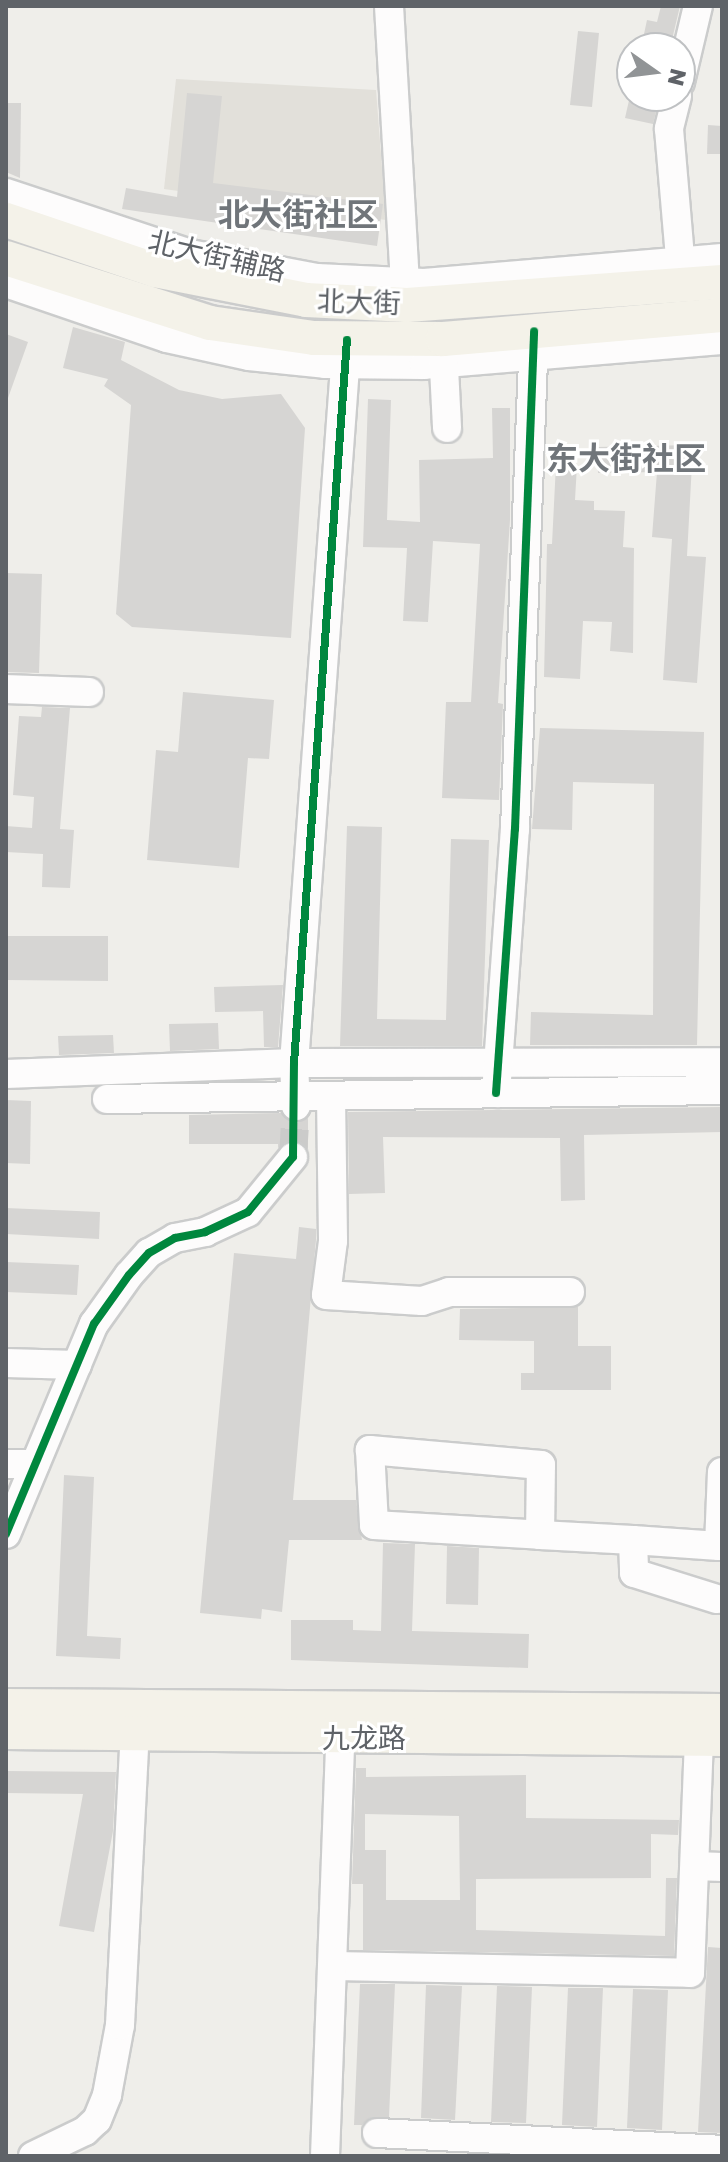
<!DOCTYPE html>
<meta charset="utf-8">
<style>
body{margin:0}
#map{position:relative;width:728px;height:2162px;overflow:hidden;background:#efeeea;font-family:"Golos Text","Noto Sans SC",sans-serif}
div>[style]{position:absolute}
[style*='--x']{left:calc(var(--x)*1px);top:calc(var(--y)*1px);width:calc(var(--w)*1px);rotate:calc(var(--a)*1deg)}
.education>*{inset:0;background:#e2e0da}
.building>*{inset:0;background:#d6d5d3}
.minor-tunnel>*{height:28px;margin-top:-14px;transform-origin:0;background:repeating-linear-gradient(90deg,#cbcbca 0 28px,transparent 0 42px)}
.roads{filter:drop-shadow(2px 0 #cbcccc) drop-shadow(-2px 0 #cbcccc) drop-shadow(0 2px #cbcccc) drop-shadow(0 -2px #cbcccc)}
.minor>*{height:28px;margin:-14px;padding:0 14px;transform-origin:14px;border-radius:14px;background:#fdfcfc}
.major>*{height:34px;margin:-17px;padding:0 17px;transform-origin:17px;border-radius:17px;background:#f4f2e9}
.cycleway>*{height:8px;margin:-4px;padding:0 4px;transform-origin:4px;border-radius:4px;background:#00873e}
span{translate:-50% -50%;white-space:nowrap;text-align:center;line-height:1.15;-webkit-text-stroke:6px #fff;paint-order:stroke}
.street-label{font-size:28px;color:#5f6368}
.quarter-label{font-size:32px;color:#70757a;font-weight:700}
.frame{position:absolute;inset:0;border:8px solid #5f6368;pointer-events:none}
.north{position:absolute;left:616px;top:32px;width:80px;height:80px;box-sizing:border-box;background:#fff;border:2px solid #bfc1c3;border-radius:50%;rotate:104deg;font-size:22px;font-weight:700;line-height:32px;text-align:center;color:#5f6368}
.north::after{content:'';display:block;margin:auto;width:28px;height:36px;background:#919496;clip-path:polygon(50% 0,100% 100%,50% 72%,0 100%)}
</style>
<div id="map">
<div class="education">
<div style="clip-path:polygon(176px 79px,376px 90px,386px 220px,164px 189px)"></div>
</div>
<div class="building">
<div style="clip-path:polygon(661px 6px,680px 6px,670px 48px,641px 48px,647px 20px,657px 22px)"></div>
<div style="clip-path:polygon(578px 31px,599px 33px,592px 107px,570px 105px)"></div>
<div style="clip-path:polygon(187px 93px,222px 96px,213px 183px,383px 204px,377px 246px,122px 209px,126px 188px,177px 197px)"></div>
<div style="clip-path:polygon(630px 96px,660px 96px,653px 124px,625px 118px)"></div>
<div style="clip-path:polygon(6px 103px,21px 103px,20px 178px,6px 172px)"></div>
<div style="clip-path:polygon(708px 125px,722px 126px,722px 154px,707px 154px)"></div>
<div style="clip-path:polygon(73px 327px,125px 342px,121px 360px,179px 390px,222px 399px,281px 394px,305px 428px,291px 638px,132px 627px,116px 614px,131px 405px,104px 386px,108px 379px,63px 368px)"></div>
<div style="clip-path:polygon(6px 334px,28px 342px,8px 398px,6px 398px)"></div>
<div style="clip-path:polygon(368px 399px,391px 400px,387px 520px,420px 522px,419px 460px,493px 458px,492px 408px,510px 408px,510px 520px,498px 703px,503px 704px,499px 800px,442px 798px,446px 702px,471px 702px,480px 544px,433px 541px,428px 622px,403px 621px,407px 548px,363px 547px)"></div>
<div style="clip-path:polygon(693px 445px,687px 556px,706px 557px,697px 683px,663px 680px,672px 539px,652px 537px,657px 472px,598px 473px,597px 447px)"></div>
<div style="clip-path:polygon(556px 464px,577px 465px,575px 500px,594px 501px,594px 510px,625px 511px,623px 547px,634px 548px,633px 653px,610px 651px,612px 622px,583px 621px,580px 679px,544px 677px,547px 544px,552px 544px)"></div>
<div style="clip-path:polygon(6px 573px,42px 574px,39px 673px,6px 672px)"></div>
<div style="clip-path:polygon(183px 692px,274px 700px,269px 759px,248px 758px,239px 868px,147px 860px,156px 750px,178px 752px)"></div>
<div style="clip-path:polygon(42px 707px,70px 708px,60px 829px,74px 830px,70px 888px,42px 887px,43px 854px,6px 852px,6px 826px,32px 828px,34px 797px,13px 795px,19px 716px,41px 717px)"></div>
<div style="clip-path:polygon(540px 728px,704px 732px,697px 1045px,530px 1045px,531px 1012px,653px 1015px,654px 784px,573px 782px,572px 830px,532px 829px)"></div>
<div style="clip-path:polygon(347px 826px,382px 827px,377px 1019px,446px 1020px,451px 839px,489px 840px,482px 1046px,340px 1046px)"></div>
<div style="clip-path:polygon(6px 936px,108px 936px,108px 981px,6px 980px)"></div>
<div style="clip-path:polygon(283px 985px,278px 1047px,264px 1047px,263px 1011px,215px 1012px,214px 987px)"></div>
<div style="clip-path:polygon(218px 1023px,219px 1049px,170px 1051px,169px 1024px)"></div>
<div style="clip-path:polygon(113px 1035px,114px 1053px,59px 1055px,58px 1036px)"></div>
<div style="clip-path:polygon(6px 1100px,31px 1101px,30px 1164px,6px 1163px)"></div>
<div style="clip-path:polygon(722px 1107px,722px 1132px,584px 1135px,585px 1200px,561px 1201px,560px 1138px,383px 1137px,385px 1193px,349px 1194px,348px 1112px)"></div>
<div style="clip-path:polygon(281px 1113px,296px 1123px,308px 1118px,308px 1149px,295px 1140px,278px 1148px,278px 1144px,189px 1144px,189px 1115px)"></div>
<div style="clip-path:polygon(6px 1208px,100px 1212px,99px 1239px,6px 1234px)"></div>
<div style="clip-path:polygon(299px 1227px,316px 1229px,316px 1240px,293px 1500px,356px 1500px,362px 1540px,289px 1540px,282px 1612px,262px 1609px,261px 1619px,200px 1613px,234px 1253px,296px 1259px)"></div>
<div style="clip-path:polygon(6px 1262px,79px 1265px,77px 1295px,6px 1292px)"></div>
<div style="clip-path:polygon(578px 1307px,578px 1346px,611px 1346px,611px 1390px,521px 1390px,521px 1373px,534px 1373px,534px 1341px,459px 1340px,460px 1309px)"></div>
<div style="clip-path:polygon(64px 1475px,94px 1477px,87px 1636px,121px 1638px,120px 1659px,56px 1656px)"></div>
<div style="clip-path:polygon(383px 1543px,415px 1544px,412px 1631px,529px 1634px,528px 1668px,291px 1660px,291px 1620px,353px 1620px,353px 1630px,381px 1631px)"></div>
<div style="clip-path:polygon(447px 1546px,479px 1548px,478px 1605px,446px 1604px)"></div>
<div style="clip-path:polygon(evenodd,356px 1768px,366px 1768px,366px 1777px,526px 1775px,526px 1818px,679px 1820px,678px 1835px,651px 1834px,651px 1878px,476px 1879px,476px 1930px,665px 1936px,666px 1878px,677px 1878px,674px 1956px,363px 1950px,363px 1884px,352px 1884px,356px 1768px,365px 1814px,459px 1816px,460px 1900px,386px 1900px,386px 1850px,365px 1850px,365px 1814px)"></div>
<div style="clip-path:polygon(6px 1771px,116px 1772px,113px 1831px,94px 1932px,59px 1926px,83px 1794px,6px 1793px)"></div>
<div style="clip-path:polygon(708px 1947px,722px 1948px,722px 2133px,698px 2132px)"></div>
<div style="clip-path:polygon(360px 1984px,395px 1984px,389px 2117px,370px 2118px,362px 2125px,354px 2125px)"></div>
<div style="clip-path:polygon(426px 1985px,462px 1986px,455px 2120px,421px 2118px)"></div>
<div style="clip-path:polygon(497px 1986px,532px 1987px,526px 2123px,491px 2122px)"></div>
<div style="clip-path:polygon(568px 1988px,603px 1988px,597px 2127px,562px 2125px)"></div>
<div style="clip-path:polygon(633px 1989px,668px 1990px,662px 2130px,627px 2128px)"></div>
</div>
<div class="minor-tunnel">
<div style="--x:293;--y:1157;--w:51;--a:-86.6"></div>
</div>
<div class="roads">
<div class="minor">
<div style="--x:389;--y:6;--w:295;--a:86.7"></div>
<div style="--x:680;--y:82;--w:78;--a:-76.7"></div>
<div style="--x:677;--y:96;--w:34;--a:104"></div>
<div style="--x:669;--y:129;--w:153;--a:85.1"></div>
<div style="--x:6;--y:193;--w:194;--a:18.3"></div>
<div style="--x:190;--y:254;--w:129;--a:10.7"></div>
<div style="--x:317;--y:278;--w:107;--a:2.7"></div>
<div style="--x:424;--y:283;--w:299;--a:-4.8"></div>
<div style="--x:6;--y:283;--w:170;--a:18.9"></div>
<div style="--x:167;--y:338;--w:84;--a:12.4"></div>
<div style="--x:249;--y:356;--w:76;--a:6"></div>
<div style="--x:325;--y:364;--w:99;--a:0.6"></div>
<div style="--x:424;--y:365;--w:299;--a:-4.8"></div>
<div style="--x:443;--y:348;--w:80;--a:87.1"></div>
<div style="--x:6;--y:689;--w:83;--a:2.1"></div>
<div style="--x:6;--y:1074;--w:288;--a:-2.2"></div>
<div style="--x:294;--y:1063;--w:428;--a:-0.1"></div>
<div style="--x:496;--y:1093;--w:265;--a:-85.9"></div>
<div style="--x:515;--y:829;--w:498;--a:-87.8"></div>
<div style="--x:331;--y:1096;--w:145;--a:89.2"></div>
<div style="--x:333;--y:1241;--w:54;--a:97.4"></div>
<div style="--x:326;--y:1295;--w:96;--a:3.6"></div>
<div style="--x:422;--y:1301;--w:28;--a:-18"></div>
<div style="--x:449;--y:1292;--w:121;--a:0"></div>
<div style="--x:107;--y:1099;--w:615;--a:-0.84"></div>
<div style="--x:296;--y:1106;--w:43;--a:-92.7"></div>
<div style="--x:294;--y:1063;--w:725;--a:-85.81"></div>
<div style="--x:6;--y:1363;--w:71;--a:1.6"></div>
<div style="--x:6;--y:1464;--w:29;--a:0"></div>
<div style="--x:6;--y:1534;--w:228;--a:-67.3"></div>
<div style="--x:94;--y:1324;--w:60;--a:-54.5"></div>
<div style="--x:129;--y:1275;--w:30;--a:-48"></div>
<div style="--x:149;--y:1253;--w:30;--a:-30"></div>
<div style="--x:175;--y:1238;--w:31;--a:-11"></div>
<div style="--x:205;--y:1232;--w:47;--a:-24.9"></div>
<div style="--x:248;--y:1212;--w:71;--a:-50.7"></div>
<div style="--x:540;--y:1535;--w:70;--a:-89.2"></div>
<div style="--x:541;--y:1465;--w:172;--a:-175"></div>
<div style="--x:370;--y:1450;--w:75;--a:86.9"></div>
<div style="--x:374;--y:1525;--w:166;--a:3.4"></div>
<div style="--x:540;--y:1535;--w:93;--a:3.1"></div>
<div style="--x:633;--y:1540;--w:86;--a:4"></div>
<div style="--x:719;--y:1546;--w:74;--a:-87.7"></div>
<div style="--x:633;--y:1540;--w:33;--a:88"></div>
<div style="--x:634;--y:1573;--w:87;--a:17.4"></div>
<div style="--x:695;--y:1866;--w:27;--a:2"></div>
<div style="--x:335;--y:1966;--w:355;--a:1.1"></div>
<div style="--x:690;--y:1973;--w:234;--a:-87.8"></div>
<div style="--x:377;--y:2133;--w:345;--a:2.8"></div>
<div style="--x:33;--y:2156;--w:58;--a:-25.7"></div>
<div style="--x:85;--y:2131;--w:16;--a:-43"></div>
<div style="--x:97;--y:2120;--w:27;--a:-68"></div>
<div style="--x:107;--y:2095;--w:71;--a:-79.5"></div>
<div style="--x:120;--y:2025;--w:292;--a:-87.1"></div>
<div style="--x:325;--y:2156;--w:418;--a:-87.9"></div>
</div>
<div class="major">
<div style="--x:6;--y:220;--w:157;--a:18.6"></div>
<div style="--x:155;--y:270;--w:154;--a:11.2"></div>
<div style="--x:306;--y:300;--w:101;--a:2.8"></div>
<div style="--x:407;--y:305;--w:316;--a:-4.2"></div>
<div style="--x:6;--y:258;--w:214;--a:17.7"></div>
<div style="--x:210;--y:323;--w:105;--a:8.2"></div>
<div style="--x:314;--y:338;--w:129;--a:0.4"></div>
<div style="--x:443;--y:339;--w:280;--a:-4.9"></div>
<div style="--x:6;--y:1706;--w:716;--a:0.4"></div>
<div style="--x:6;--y:1732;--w:716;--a:0.56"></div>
</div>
</div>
<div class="cycleway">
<div style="--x:496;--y:1093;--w:265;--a:-85.9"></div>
<div style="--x:515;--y:829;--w:498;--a:-87.8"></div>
<div style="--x:6;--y:1534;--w:228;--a:-67.3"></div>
<div style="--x:94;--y:1324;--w:60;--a:-54.5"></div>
<div style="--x:129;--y:1275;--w:30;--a:-48"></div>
<div style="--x:149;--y:1253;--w:30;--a:-30"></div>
<div style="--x:175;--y:1238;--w:31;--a:-11"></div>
<div style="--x:205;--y:1232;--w:47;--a:-24.9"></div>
<div style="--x:248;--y:1212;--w:71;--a:-50.7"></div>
<div style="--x:293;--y:1157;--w:94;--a:-89.4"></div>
<div style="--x:294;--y:1063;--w:725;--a:-85.81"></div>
</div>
<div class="street-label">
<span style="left:217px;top:256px;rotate:13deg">北大街辅路</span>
<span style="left:359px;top:302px;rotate:2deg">北大街</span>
<span style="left:364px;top:1738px">九龙路</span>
</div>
<div class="quarter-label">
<span style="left:298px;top:214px">北大街社区</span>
<span style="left:626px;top:458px">东大街社区</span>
</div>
<div class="frame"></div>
<div class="north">N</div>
</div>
